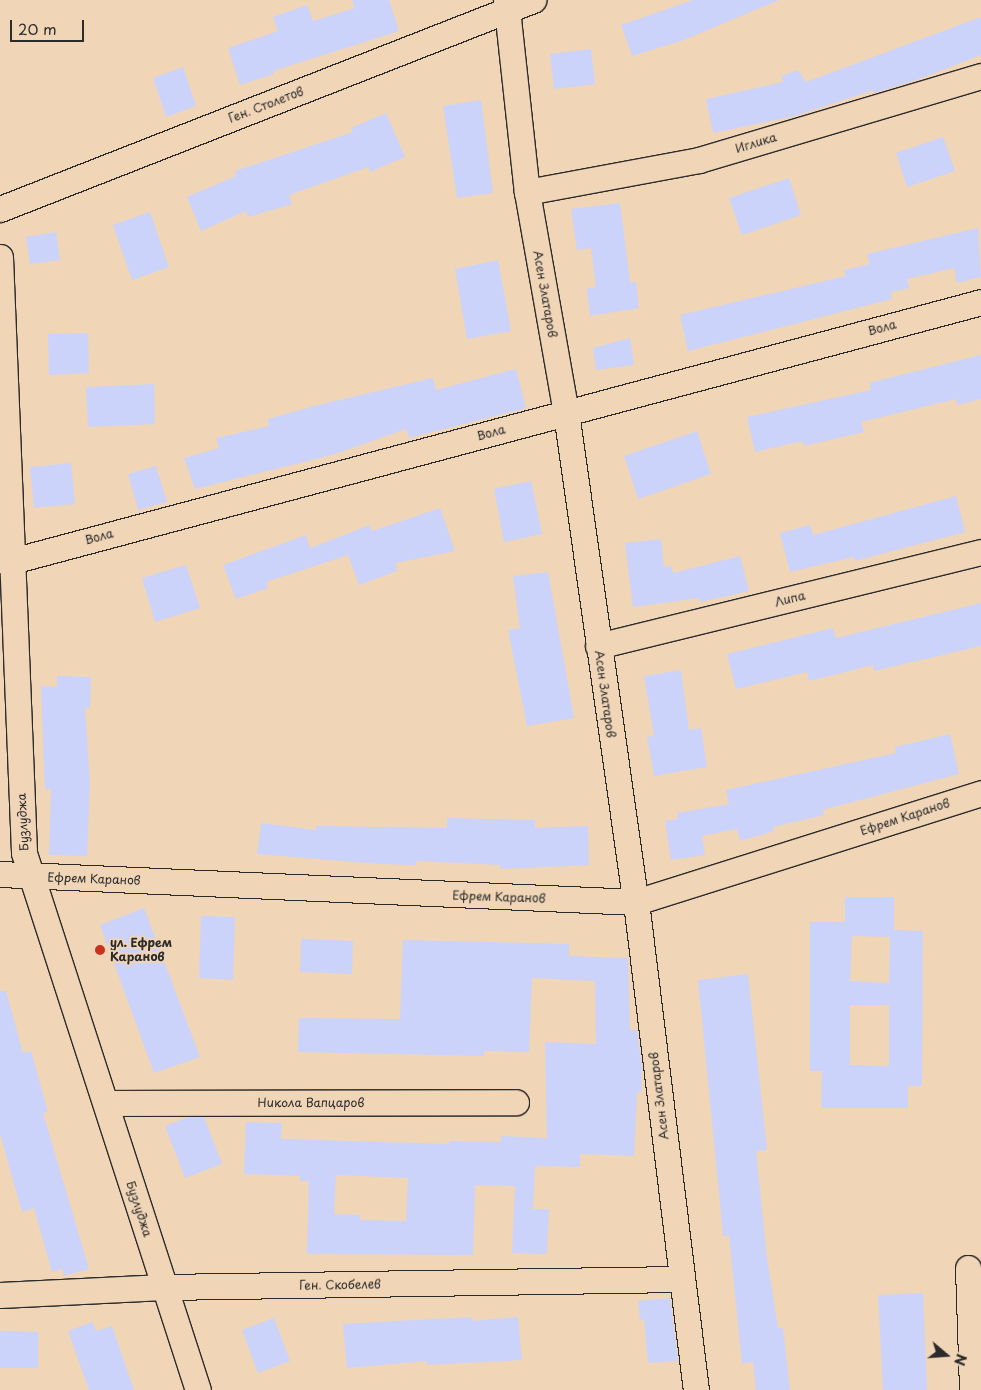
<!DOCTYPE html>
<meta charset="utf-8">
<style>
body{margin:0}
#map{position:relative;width:981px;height:1390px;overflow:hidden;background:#f0d5b7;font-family:"Playpen Sans",sans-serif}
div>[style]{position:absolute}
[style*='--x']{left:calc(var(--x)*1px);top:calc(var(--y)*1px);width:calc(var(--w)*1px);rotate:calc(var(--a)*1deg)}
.building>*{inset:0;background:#cbd3fb}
.roads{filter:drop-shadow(1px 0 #2b2b2b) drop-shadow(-1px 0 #2b2b2b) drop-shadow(0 1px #2b2b2b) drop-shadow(0 -1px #2b2b2b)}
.minor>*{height:25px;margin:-12.5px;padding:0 12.5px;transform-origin:12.5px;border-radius:12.5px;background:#f0d5b7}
.dots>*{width:14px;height:14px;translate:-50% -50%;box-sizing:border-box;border:2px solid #f0d5b7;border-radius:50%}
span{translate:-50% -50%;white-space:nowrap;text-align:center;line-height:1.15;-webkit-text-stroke:4px #f0d5b7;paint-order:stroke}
.street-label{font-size:12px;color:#2b2b2b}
.poi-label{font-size:12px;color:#2b2b2b;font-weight:700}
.left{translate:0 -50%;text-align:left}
.north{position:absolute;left:921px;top:1330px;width:50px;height:50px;-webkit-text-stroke:4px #f0d5b7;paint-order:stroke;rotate:108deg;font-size:14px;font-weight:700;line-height:20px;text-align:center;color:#2b2b2b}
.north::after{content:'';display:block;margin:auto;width:18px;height:22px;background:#2b2b2b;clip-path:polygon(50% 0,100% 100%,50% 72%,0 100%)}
.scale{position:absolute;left:10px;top:20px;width:74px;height:22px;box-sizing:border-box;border:2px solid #2b2b2b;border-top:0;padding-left:6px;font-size:15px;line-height:18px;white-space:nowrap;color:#2b2b2b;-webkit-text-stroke:4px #f0d5b7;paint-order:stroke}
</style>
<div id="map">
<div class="building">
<div style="clip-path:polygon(352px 0,389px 0,399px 31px,273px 71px,274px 74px,240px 85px,228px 48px,278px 31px,273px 17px,307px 5px,313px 21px,355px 8px)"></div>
<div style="clip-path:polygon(693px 0,779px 0,684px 40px,632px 56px,621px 25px)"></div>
<div style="clip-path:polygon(981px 17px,981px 55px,919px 79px,874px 93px,873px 90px,795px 116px,713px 133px,706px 99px,783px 82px,781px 76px,798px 70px,806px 82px)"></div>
<div style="clip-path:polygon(591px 49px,595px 84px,554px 89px,550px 54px)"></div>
<div style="clip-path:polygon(183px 67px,196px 106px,166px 117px,153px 78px)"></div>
<div style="clip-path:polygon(481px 100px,493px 193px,457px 198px,443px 106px)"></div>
<div style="clip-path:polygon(386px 113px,405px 157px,370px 172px,368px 167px,289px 195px,292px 204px,248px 217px,246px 211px,201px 231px,187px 197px,236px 176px,235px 171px,353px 132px,351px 128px)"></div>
<div style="clip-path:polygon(943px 137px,955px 171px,907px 187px,896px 153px)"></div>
<div style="clip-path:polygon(789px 178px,801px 215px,742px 235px,729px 198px)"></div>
<div style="clip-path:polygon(620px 203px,630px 282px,636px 282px,639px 308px,590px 316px,587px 288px,596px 287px,591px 248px,577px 250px,571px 209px)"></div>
<div style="clip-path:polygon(150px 212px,169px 267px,132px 280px,113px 225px)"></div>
<div style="clip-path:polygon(978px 228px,981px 277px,957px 283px,954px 268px,907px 279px,909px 288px,891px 292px,892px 299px,688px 351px,680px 315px,846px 276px,844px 270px,870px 264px,867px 254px)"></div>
<div style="clip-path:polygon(56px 232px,60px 260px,30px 264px,26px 237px)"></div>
<div style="clip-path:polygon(498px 260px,511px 331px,467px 339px,455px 269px)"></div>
<div style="clip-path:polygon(88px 333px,89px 373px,49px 375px,48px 334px)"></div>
<div style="clip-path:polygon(630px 338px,634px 365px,596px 370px,593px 348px)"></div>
<div style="clip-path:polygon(981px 355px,981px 399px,957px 405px,956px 399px,861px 422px,864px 432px,804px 446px,802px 441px,755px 452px,747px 417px,871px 390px,869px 383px)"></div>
<div style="clip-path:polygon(516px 369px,526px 408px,409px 438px,406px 429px,332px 455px,195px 489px,184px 458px,219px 448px,216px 438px,269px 426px,268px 419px,318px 405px,433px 378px,436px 390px)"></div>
<div style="clip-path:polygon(154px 384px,155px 424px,88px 427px,86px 387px)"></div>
<div style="clip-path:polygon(697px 431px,711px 474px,638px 499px,624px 456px)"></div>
<div style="clip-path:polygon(71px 463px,75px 504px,34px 508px,30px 467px)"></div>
<div style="clip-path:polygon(156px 466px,167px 502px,138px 510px,128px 474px)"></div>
<div style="clip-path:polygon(531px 481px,542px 534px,504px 542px,494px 489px)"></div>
<div style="clip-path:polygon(956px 496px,965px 532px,855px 561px,854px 557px,790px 572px,780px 533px,810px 525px,813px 535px)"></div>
<div style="clip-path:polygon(440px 508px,455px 551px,396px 563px,397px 571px,359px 585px,348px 555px,266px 582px,268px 588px,236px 599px,223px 565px,306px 535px,310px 548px,370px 525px,372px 531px)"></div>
<div style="clip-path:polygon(661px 539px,664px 567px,672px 566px,673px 573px,740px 556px,749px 591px,700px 602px,700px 598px,633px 607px,625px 543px)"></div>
<div style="clip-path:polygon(186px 565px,200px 608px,155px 622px,142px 578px)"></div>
<div style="clip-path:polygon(548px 572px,574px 718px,527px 726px,508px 630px,520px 628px,513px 576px)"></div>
<div style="clip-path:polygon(981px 603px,981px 646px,874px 671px,873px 665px,809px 681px,807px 672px,736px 689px,727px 654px,833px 628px,836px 638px)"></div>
<div style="clip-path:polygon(681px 670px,689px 730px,701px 728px,707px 767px,654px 776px,647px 737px,654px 736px,644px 676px)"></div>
<div style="clip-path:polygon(57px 676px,91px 677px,90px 708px,85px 708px,90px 783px,87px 856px,49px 855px,51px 789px,45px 789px,41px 686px,57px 687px)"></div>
<div style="clip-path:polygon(950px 734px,959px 774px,822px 810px,824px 815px,773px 827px,774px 831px,740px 841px,737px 829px,702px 836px,705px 855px,671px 860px,665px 821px,678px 819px,677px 813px,729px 804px,726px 790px,896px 753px,895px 747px)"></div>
<div style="clip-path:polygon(447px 818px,535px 820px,535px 828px,588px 826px,589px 865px,500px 869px,500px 865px,416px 861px,416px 865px,379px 864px,257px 854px,261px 823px,316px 830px,316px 826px,447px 828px)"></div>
<div style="clip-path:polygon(evenodd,845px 897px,894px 897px,894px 930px,923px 931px,922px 1086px,908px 1086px,908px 1108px,821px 1108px,822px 1071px,810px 1071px,810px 922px,845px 922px,845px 897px,852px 936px,890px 937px,889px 983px,850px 981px,852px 936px,845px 897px,850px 1005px,889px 1005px,889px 1066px,850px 1065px,850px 1005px)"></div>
<div style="clip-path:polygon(144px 908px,200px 1057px,154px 1073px,100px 925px)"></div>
<div style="clip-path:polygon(201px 916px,235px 917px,233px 980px,199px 978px)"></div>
<div style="clip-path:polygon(301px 939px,353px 941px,352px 974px,300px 972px)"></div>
<div style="clip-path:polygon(evenodd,403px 940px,569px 944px,569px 956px,628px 958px,630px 1030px,637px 1030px,642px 1068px,641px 1093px,637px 1092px,634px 1156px,580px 1154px,580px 1167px,535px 1166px,533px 1209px,549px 1209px,547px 1254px,512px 1253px,515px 1186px,475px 1185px,473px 1255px,307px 1254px,309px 1181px,300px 1181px,300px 1176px,244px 1174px,246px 1122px,282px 1123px,281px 1139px,449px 1144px,449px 1141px,501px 1142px,501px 1136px,547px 1138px,545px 1042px,596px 1044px,595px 981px,532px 978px,529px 1052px,484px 1051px,484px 1056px,298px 1052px,299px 1018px,400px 1019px,403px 940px,336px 1175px,408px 1178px,406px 1221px,360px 1220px,360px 1215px,334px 1214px,336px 1175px)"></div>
<div style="clip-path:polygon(748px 974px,767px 1150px,756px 1151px,767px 1258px,778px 1328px,783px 1328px,790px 1390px,756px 1390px,753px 1362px,742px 1364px,729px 1236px,723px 1236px,718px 1183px,698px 980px)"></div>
<div style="clip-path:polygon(0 991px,6px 991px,23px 1053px,31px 1051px,48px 1112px,43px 1113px,89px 1269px,64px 1276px,62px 1269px,52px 1272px,34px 1208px,22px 1212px,0 1134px)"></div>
<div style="clip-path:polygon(189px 1117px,204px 1117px,222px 1164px,185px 1178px,165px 1126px)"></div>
<div style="clip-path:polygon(923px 1293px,927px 1390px,883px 1390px,878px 1295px)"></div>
<div style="clip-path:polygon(670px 1298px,678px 1361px,648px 1363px,644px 1319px,640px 1320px,638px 1301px)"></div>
<div style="clip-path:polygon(472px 1317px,472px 1321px,518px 1317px,522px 1360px,427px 1365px,427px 1361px,347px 1368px,343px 1324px)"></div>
<div style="clip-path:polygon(274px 1318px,290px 1361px,258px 1373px,242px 1330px)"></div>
<div style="clip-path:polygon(92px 1322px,96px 1331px,112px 1326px,134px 1390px,89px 1390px,68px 1331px)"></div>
<div style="clip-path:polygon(0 1331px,38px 1332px,38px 1368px,0 1368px)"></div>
</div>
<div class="roads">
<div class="minor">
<div style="--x:506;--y:0;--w:193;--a:83.8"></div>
<div style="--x:527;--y:192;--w:224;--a:80"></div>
<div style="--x:566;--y:413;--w:494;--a:81.9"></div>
<div style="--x:636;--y:902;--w:492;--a:83"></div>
<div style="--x:527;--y:192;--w:175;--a:-10.5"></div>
<div style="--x:699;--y:160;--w:294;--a:-16.6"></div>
<div style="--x:0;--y:209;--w:573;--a:-21.41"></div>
<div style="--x:0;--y:257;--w:596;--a:87.69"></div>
<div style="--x:24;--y:853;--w:564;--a:72.05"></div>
<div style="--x:0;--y:560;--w:12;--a:5"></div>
<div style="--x:12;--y:561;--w:1003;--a:-14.96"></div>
<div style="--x:598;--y:646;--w:394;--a:-13.8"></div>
<div style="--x:0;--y:874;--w:637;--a:2.52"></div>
<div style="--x:636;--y:902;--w:362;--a:-17.5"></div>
<div style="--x:106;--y:1103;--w:410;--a:-0.1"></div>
<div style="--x:968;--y:1268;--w:122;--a:88.1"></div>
<div style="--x:0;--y:1295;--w:164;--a:-2.8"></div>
<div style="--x:164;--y:1287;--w:517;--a:-0.89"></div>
</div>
</div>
<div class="dots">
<div style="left:100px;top:950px;background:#c8321e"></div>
</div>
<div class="street-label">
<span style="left:266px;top:105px;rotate:-21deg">Ген. Столетов</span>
<span style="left:756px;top:143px;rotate:-17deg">Иглика</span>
<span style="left:545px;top:294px;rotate:80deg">Асен Златаров</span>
<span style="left:882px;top:328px;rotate:-15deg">Вола</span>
<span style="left:491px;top:433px;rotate:-15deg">Вола</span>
<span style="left:99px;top:537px;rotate:-15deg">Вола</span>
<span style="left:790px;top:599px;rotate:-14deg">Липа</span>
<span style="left:605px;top:694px;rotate:82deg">Асен Златаров</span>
<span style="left:905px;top:817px;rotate:-18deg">Ефрем Каранов</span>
<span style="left:23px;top:822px;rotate:-93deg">Бузлуджа</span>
<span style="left:94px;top:879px;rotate:2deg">Ефрем Каранов</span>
<span style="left:499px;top:897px;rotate:2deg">Ефрем Каранов</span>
<span style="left:659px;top:1096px;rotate:-97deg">Асен Златаров</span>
<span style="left:311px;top:1103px">Никола Вапцаров</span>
<span style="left:139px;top:1209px;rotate:72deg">Бузлуджа</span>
<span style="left:340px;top:1285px;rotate:-1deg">Ген. Скобелев</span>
</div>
<div class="poi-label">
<span class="left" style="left:110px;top:950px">ул. Ефрем<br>Каранов</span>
</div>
<div class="north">N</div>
<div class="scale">20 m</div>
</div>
